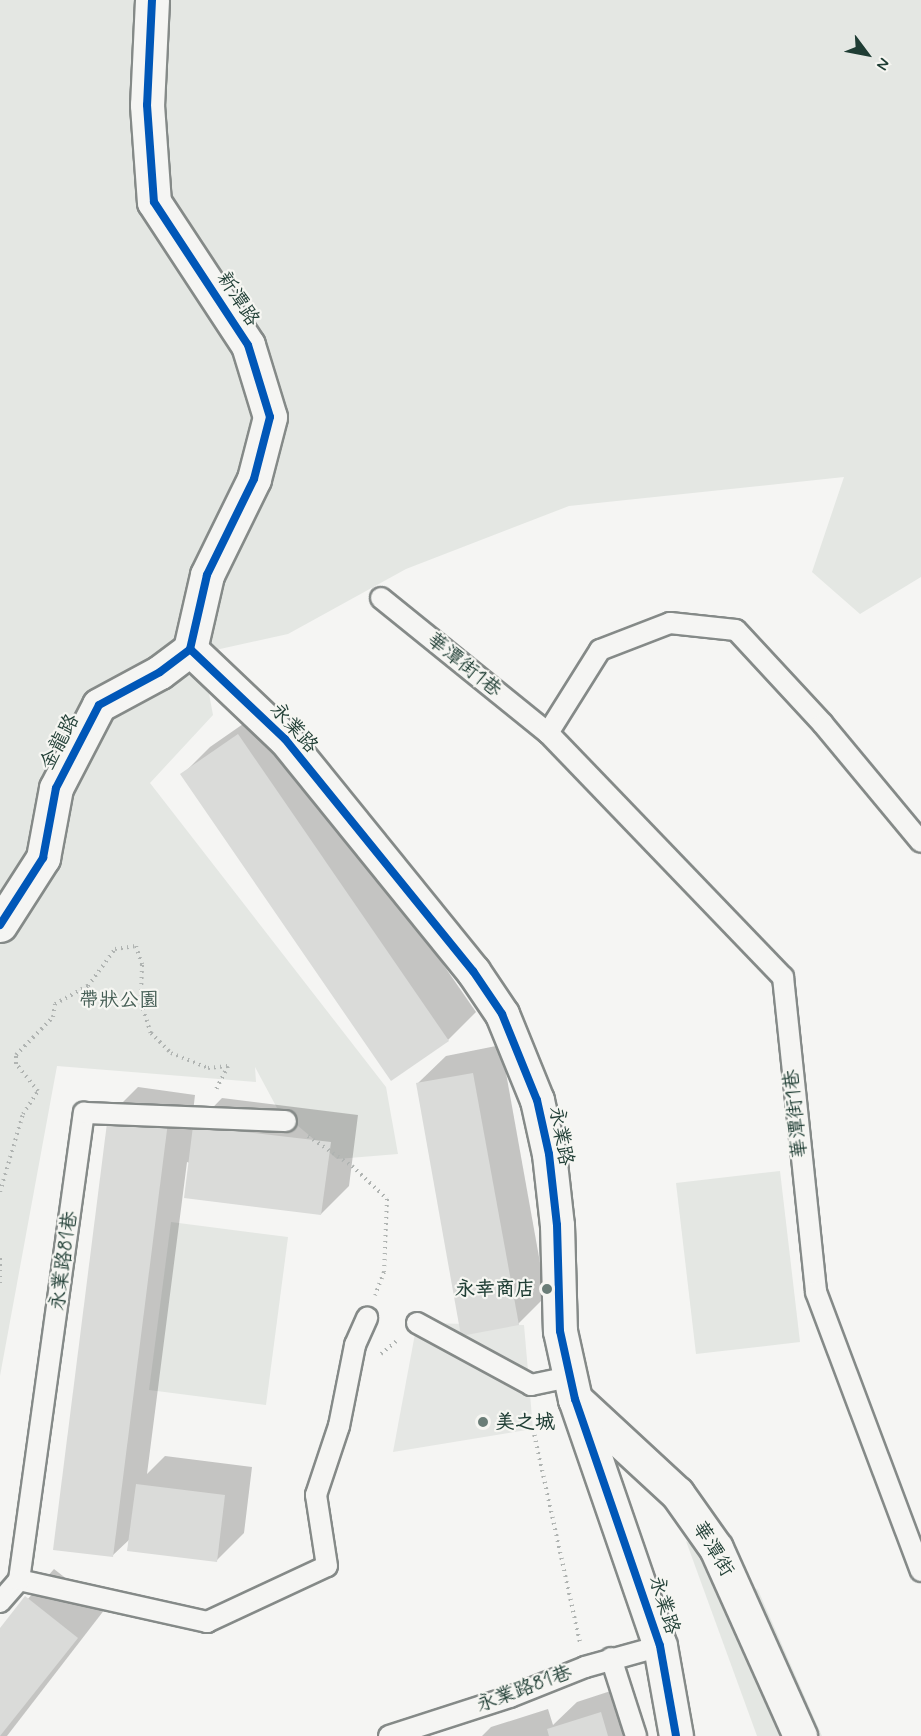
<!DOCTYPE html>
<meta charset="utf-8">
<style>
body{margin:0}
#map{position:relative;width:921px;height:1736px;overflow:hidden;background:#f5f5f3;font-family:Mynerve,"LXGW WenKai TC",sans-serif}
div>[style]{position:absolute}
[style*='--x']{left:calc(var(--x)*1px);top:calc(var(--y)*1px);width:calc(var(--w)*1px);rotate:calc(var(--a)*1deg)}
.built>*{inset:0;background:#e5e7e4}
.green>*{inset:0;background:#e4e7e3}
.shadow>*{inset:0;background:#0003}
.building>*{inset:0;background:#dadbd9}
.path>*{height:4px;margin-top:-2px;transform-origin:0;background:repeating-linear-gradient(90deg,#b0b4b2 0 1.5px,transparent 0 6px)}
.roads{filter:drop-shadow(2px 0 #858a88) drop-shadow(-2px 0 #858a88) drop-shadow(0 2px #858a88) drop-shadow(0 -2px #858a88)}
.lane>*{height:20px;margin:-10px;padding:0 10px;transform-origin:10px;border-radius:10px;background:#f5f5f3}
.street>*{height:33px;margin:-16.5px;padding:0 16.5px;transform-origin:16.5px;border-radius:16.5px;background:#f5f5f3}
.secondary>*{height:33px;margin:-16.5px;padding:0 16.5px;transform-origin:16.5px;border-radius:16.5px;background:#f5f5f3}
.cycleway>*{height:8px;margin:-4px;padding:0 4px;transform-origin:4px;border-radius:4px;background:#0057b8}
.dots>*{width:16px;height:16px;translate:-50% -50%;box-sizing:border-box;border:3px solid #f6f6f2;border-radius:50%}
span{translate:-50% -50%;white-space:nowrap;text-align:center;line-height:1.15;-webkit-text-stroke:4.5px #f6f6f2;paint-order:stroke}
.street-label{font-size:20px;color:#1f3d34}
.park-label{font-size:20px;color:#445d54}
.poi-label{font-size:20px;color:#1f3d34;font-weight:700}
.right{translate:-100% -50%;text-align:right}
.left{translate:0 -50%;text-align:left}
.north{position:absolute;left:837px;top:24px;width:60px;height:60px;-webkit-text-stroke:4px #f6f6f2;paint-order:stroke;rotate:122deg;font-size:16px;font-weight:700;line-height:24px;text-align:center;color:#1f3d34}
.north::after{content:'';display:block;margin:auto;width:21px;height:27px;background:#1f3d34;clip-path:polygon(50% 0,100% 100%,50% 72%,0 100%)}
</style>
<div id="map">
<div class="built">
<div style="clip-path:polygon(417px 1323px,524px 1325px,533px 1429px,393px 1452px)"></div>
</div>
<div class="green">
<div style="clip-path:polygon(0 0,921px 0,921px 577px,860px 614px,812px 572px,844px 477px,569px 506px,406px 569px,288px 634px,130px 669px,110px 694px,205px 672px,213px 715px,150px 783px,386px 1087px,398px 1154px,337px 1159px,277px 1108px,255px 1067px,256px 1082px,57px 1066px,0 1376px)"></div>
<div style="clip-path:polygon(780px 1171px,800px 1342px,696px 1354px,676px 1183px)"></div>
<div style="clip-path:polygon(171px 1222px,288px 1237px,266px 1405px,149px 1390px)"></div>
<div style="clip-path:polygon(686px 1541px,758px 1590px,822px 1736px,757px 1736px)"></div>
</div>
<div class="shadow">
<div style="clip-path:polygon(266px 708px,476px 1012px,448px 1040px,182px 775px,210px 747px)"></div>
<div style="clip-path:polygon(501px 1045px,546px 1296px,518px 1324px,417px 1084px,446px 1056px)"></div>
<div style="clip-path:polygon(138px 1087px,195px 1095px,191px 1130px,222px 1098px,358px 1115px,349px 1186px,321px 1214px,187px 1162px,147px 1474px,165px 1456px,252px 1467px,244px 1533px,216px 1561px,131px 1538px,112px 1556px,109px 1116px)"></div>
<div style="clip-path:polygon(54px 1569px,105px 1609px,7px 1736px,0 1736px,0 1631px)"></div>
<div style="clip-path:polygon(629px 1685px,645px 1736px,482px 1736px,491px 1727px,548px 1709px,553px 1725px,577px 1702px)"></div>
</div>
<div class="building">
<div style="clip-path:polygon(238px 734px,449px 1041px,391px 1081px,180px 774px)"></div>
<div style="clip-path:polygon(473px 1073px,519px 1325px,461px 1336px,416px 1083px)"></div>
<div style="clip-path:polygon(108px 1115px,168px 1122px,113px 1557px,53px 1550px)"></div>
<div style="clip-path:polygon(193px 1126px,331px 1142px,321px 1215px,184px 1198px)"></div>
<div style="clip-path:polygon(136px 1484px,225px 1495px,217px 1562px,127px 1551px)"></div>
<div style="clip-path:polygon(25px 1596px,78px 1638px,0 1736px,0 1628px)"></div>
<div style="clip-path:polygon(601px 1712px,608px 1736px,549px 1736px,547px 1729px)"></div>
</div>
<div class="path">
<div style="--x:308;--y:1136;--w:53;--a:34.3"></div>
<div style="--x:352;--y:1166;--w:48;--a:43.3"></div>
<div style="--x:387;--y:1199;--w:73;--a:92.4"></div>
<div style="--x:384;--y:1272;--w:25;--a:111"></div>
<div style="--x:0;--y:1192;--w:81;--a:-73.6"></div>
<div style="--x:23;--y:1114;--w:27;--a:-57"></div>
<div style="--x:38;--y:1091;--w:35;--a:-129"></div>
<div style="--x:16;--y:1064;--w:9;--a:-90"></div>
<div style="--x:16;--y:1055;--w:53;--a:-45.8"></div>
<div style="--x:53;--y:1017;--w:13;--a:-81"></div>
<div style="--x:55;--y:1004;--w:38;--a:-29"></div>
<div style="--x:88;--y:986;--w:46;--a:-53.9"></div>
<div style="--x:115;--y:949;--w:21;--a:-8"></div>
<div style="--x:136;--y:946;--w:20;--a:72"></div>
<div style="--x:142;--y:965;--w:38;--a:92"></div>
<div style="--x:141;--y:1003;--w:32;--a:72"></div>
<div style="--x:151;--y:1033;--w:28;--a:45"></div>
<div style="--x:171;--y:1053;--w:40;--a:22"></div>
<div style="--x:208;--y:1068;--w:20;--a:-6"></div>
<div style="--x:228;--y:1066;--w:28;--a:117"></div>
<div style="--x:0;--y:1258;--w:28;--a:90"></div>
<div style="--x:381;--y:1354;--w:23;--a:-40"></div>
<div style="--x:533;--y:1429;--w:218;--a:77.6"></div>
</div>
<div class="roads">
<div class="lane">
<div style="--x:381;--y:598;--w:215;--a:39"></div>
<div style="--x:548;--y:733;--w:339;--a:46.1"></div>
<div style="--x:783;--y:977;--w:317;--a:84"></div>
<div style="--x:816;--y:1292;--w:298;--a:69.4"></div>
<div style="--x:548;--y:733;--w:98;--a:-57.9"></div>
<div style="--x:600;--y:650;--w:75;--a:-21.1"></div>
<div style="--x:670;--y:623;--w:66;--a:6.1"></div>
<div style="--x:736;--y:630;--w:128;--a:47.2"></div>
<div style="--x:823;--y:724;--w:153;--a:50.3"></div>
<div style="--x:417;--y:1323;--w:130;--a:28.5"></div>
<div style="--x:531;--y:1385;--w:40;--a:-12"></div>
<div style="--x:19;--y:1580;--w:193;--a:12.6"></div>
<div style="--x:207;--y:1622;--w:132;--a:-25"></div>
<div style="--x:327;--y:1566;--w:72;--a:-98.8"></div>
<div style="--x:316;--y:1495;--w:73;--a:-71.6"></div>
<div style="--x:339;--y:1426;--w:83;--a:-78.8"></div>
<div style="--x:355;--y:1345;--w:30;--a:-66"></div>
<div style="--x:0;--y:1602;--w:29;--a:-49"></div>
<div style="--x:19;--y:1580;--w:472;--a:-82.1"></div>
<div style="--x:84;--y:1113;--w:202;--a:2.3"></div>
<div style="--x:611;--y:1658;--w:82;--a:72.2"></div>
<div style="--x:389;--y:1736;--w:127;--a:-17.9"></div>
<div style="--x:510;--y:1697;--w:81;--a:-21.8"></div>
<div style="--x:585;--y:1667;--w:78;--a:-15.6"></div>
</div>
<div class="street">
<div style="--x:0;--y:925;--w:80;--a:-57.3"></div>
<div style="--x:43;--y:858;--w:71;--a:-79.5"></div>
<div style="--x:56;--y:788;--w:93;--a:-62.6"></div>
<div style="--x:99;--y:705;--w:69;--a:-28.4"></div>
<div style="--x:160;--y:672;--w:38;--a:-37"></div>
<div style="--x:575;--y:1399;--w:139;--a:42.7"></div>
<div style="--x:677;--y:1493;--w:67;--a:54.7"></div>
<div style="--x:716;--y:1548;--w:206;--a:65.9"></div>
</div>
<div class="secondary">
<div style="--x:152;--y:0;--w:105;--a:92.7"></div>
<div style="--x:147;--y:105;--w:97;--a:85.9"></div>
<div style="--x:154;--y:202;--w:171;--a:56.7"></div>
<div style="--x:248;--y:345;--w:75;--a:73"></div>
<div style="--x:270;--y:417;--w:64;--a:104.5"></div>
<div style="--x:254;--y:479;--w:107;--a:116.1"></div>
<div style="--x:207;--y:575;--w:76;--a:102.9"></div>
<div style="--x:190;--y:649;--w:131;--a:43.5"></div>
<div style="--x:285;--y:739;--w:299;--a:51"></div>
<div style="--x:473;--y:971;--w:52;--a:56"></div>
<div style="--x:502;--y:1014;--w:93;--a:67.9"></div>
<div style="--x:537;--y:1100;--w:55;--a:77.5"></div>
<div style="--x:549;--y:1154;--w:71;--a:83.6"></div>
<div style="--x:557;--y:1225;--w:106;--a:88.4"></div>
<div style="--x:560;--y:1331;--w:70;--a:77.6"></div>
<div style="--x:575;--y:1399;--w:261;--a:71"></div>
<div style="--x:660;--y:1646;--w:91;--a:79.9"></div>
</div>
</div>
<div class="cycleway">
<div style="--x:152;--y:0;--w:105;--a:92.7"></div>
<div style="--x:147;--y:105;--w:97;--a:85.9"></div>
<div style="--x:154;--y:202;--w:171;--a:56.7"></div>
<div style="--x:248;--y:345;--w:75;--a:73"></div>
<div style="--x:270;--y:417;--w:64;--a:104.5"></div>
<div style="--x:254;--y:479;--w:107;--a:116.1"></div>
<div style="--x:207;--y:575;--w:76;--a:102.9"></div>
<div style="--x:190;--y:649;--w:131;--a:43.5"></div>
<div style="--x:285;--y:739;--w:299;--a:51"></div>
<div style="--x:473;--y:971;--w:52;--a:56"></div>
<div style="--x:502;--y:1014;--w:93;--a:67.9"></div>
<div style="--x:537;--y:1100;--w:55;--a:77.5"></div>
<div style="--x:549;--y:1154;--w:71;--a:83.6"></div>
<div style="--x:557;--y:1225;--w:106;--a:88.4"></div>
<div style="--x:560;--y:1331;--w:70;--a:77.6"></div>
<div style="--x:575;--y:1399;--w:261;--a:71"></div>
<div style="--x:660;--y:1646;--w:91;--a:79.9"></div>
<div style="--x:0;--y:925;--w:80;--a:-57.3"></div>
<div style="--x:43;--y:858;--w:71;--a:-79.5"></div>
<div style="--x:56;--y:788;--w:93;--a:-62.6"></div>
<div style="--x:99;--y:705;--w:69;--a:-28.4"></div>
<div style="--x:160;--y:672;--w:38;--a:-37"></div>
</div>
<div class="dots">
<div style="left:547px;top:1289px;background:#6a7d77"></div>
<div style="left:483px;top:1422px;background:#6a7d77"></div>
</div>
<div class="street-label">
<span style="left:238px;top:299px;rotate:57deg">新潭路</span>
<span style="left:464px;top:665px;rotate:39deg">華潭街1巷</span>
<span style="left:294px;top:728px;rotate:48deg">永業路</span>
<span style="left:60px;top:742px;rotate:-62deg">金龍路</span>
<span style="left:796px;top:1114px;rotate:-96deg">華潭街1巷</span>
<span style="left:561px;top:1136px;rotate:80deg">永業路</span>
<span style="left:64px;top:1261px;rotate:-82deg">永業路81巷</span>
<span style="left:713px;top:1549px;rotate:59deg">華潭街</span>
<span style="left:664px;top:1605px;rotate:73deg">永業路</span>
<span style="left:524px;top:1689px;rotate:-20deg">永業路81巷</span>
</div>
<div class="park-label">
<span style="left:119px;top:1000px">帶狀公園</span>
</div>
<div class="poi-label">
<span class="right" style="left:535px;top:1289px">永幸商店</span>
<span class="left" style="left:495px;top:1422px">美之城</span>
</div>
<div class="north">N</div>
</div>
